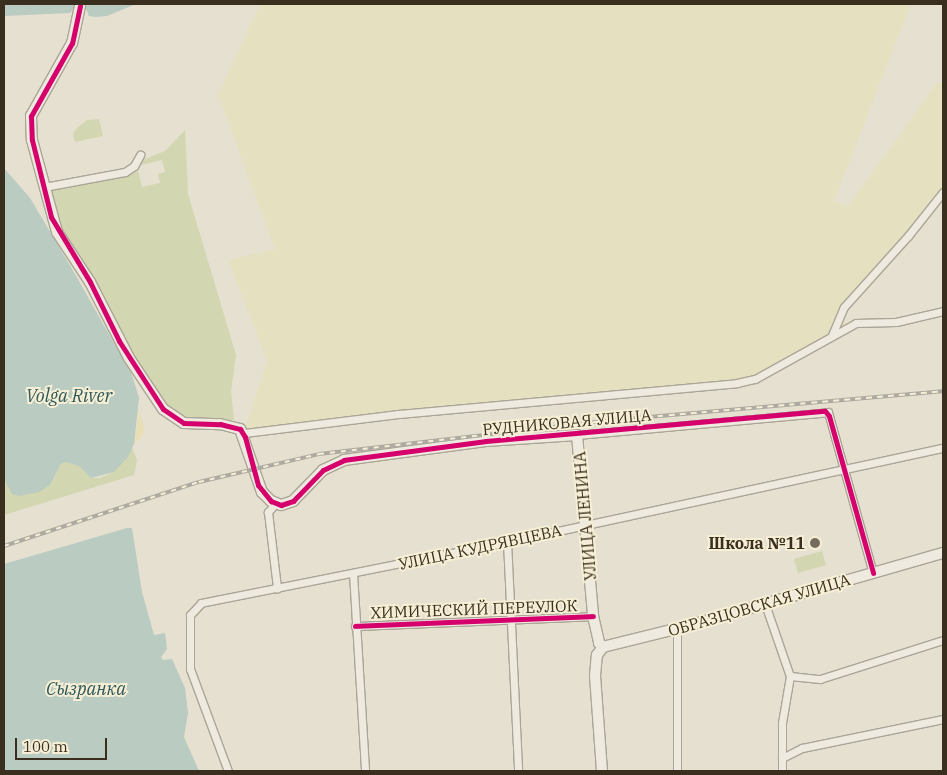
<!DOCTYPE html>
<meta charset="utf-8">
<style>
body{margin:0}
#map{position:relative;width:947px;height:775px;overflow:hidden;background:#e5e0cf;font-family:"IBM Plex Serif",serif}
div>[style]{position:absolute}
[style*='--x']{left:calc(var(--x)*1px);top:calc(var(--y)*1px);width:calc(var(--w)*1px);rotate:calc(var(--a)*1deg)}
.farmland>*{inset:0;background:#e5e0c0}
.green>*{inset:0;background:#d2d6b1}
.sand>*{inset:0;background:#e8deb6}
.water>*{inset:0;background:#bacbc2}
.roads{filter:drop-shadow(1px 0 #aba597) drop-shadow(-1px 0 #aba597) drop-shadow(0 1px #aba597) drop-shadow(0 -1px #aba597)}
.street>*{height:7px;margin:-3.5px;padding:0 3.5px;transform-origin:3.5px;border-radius:3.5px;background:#eeeae0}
.secondary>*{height:10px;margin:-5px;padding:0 5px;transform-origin:5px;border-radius:5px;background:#eeeae0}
.rail>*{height:4px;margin-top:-2px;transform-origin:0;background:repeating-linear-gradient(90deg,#f6efd5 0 5.5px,#adaaa1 0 11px);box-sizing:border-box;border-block:1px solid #adaaa1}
.cycleway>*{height:5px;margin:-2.5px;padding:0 2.5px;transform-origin:2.5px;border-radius:2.5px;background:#d6006c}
.dots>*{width:14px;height:14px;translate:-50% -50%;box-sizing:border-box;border:2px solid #f6efd5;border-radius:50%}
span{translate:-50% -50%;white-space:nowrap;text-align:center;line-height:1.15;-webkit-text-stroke:4px #f6efd5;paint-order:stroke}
.street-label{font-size:16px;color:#3a2e1f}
.poi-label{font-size:16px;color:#3a2e1f;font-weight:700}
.right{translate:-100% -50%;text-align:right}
.water-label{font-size:18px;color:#2e595a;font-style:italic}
.frame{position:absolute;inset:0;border:5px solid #3a2e1f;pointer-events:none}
.scale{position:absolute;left:15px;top:738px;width:92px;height:22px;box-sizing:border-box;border:2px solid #3a2e1f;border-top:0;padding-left:6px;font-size:15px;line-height:18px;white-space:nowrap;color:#3a2e1f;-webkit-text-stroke:4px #f6efd5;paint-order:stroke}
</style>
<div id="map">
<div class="farmland">
<div style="clip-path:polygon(260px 4px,911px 4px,834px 201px,848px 206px,937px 83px,943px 83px,943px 197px,843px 309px,846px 327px,755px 379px,244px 433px,267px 360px,228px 260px,275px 249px,218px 95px)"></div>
</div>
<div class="green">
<div style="clip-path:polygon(99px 119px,103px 136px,75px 142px,73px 133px,78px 127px,87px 120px)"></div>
<div style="clip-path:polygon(185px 130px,188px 194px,236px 355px,231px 391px,234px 420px,185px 419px,172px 413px,139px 366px,91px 274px,58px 227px,50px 190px,138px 171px,142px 187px,160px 183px,158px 174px,165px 172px,162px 160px,137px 166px,140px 161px,165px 151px)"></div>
<div style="clip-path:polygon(132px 448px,137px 460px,134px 475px,4px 515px,4px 479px,6px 483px,53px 480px,61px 464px,65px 462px,79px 466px,91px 478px,100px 478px,114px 472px)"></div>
<div style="clip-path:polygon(822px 551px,826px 565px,798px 573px,794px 559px)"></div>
</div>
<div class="sand">
<div style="clip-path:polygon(139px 410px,144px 428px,143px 435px,134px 444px)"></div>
</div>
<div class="water">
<div style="clip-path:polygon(4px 4px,136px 4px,107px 16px,96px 17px,89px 16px,85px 6px,76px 6px,70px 13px,4px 16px)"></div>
<div style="clip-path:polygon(4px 168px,30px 198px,75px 274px,132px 375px,139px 398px,134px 444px,128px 457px,114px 472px,91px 478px,79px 466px,65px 462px,61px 464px,50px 485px,39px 492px,19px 496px,12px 494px,4px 479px)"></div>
<div style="clip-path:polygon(127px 528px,132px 528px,142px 592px,154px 635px,165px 633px,167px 649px,161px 657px,163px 660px,172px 659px,185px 688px,188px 713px,184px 737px,199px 771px,4px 771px,4px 564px)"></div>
</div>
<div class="roads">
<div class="street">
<div style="--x:44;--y:187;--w:82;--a:-10.5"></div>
<div style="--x:125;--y:172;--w:11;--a:-34"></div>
<div style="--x:134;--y:166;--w:13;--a:-61"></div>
<div style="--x:832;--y:335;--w:30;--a:-67"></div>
<div style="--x:844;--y:307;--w:96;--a:-48"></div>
<div style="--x:908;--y:236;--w:56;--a:-51.5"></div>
<div style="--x:244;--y:433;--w:156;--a:-7"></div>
<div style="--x:399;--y:414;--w:339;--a:-5.2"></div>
<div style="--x:737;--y:383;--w:18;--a:-13"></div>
<div style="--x:755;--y:379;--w:115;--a:-29"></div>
<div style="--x:856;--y:323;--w:40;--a:-1.4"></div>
<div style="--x:896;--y:322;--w:48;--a:-13.2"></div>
<div style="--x:577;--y:435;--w:252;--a:-5.2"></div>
<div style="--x:828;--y:412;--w:167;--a:74.4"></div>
<div style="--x:275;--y:504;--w:11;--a:131"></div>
<div style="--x:268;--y:512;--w:77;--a:83.2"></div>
<div style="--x:507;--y:542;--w:229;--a:87.2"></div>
<div style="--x:353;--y:573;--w:198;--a:86.5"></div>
<div style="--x:765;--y:604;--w:76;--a:70.9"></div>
<div style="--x:790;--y:676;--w:48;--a:99.7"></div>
<div style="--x:782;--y:723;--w:48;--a:90"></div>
<div style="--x:355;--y:626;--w:238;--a:-2.4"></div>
<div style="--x:677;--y:629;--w:142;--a:90"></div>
<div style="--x:790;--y:676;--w:30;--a:6"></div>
<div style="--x:820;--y:679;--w:129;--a:-17.6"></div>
<div style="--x:782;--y:758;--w:22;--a:-27"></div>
<div style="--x:802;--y:748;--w:144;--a:-11.6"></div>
<div style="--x:228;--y:771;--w:109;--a:-110.4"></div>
<div style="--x:190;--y:669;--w:54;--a:-90"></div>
<div style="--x:190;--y:615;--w:16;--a:-47"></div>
<div style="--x:201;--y:603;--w:312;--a:-11.3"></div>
<div style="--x:507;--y:542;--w:446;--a:-12.2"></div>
</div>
<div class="secondary">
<div style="--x:80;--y:6;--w:38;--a:102"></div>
<div style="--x:72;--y:43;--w:84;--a:119.3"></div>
<div style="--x:31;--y:116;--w:24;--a:88"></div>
<div style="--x:32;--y:140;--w:95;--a:74.8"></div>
<div style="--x:57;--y:232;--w:60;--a:56.6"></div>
<div style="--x:90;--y:282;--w:85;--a:62.8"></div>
<div style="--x:129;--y:358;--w:61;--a:56.3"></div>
<div style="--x:163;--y:409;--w:25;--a:34"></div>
<div style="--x:184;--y:423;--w:36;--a:2"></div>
<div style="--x:220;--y:424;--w:21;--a:14"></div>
<div style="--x:240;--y:429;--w:67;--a:70.8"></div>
<div style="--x:262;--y:492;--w:13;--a:45"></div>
<div style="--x:271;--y:501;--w:11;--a:22"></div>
<div style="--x:281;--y:505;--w:13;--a:-18"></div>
<div style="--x:293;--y:501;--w:43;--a:-45.9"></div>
<div style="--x:323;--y:470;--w:23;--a:-25"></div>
<div style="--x:344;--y:460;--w:143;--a:-7.6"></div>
<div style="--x:486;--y:441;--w:91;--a:-3.8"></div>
<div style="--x:577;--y:435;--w:182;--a:84.9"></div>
<div style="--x:593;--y:616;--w:28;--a:77"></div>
<div style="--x:599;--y:643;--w:6;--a:45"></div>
<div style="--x:602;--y:771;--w:95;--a:-94.2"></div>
<div style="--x:595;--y:676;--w:21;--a:-85"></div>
<div style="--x:597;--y:655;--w:10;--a:-53"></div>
<div style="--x:603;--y:647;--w:95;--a:-14"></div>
<div style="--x:695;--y:624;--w:258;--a:-16"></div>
</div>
</div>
<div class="rail">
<div style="--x:4;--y:546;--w:205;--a:-18.2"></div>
<div style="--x:199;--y:482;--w:123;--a:-13.1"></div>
<div style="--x:319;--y:454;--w:297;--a:-6.6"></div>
<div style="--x:614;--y:420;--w:330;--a:-5"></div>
</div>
<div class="cycleway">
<div style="--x:80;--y:6;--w:38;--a:102"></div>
<div style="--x:72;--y:43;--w:84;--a:119.3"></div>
<div style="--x:31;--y:116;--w:24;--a:88"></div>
<div style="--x:32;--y:140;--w:79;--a:76.1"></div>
<div style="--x:51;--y:217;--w:76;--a:59"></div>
<div style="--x:90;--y:282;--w:66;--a:63.8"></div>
<div style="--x:119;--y:341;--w:81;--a:57.1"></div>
<div style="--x:163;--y:409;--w:25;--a:34"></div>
<div style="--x:184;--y:423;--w:36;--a:2"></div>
<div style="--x:220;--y:424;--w:21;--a:14"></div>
<div style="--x:240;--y:429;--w:9;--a:58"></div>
<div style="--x:245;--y:437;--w:50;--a:74.8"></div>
<div style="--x:258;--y:485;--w:21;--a:51"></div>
<div style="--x:271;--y:501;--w:11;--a:22"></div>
<div style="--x:281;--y:505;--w:13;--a:-18"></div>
<div style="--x:293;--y:501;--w:43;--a:-45.9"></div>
<div style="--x:323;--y:470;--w:23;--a:-25"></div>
<div style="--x:344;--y:460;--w:143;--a:-7.6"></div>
<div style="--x:486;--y:441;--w:340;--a:-5.1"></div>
<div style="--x:825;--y:411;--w:6;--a:51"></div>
<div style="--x:829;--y:416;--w:163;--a:74.3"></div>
<div style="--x:355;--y:626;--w:238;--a:-2.4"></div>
</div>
<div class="dots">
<div style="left:815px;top:543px;background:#766c5d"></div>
</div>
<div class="street-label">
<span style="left:567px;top:422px;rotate:-5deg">РУДНИКОВАЯ УЛИЦА</span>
<span style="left:585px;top:516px;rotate:-95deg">УЛИЦА ЛЕНИНА</span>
<span style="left:480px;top:547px;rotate:-12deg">УЛИЦА КУДРЯВЦЕВА</span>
<span style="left:759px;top:605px;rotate:-16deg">ОБРАЗЦОВСКАЯ УЛИЦА</span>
<span style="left:474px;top:609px;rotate:-2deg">ХИМИЧЕСКИЙ ПЕРЕУЛОК</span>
</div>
<div class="poi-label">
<span class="right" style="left:805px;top:543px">Школа №11</span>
</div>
<div class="water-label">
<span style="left:69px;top:396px">Volga River</span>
<span style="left:86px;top:689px">Сызранка</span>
</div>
<div class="frame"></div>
<div class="scale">100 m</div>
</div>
